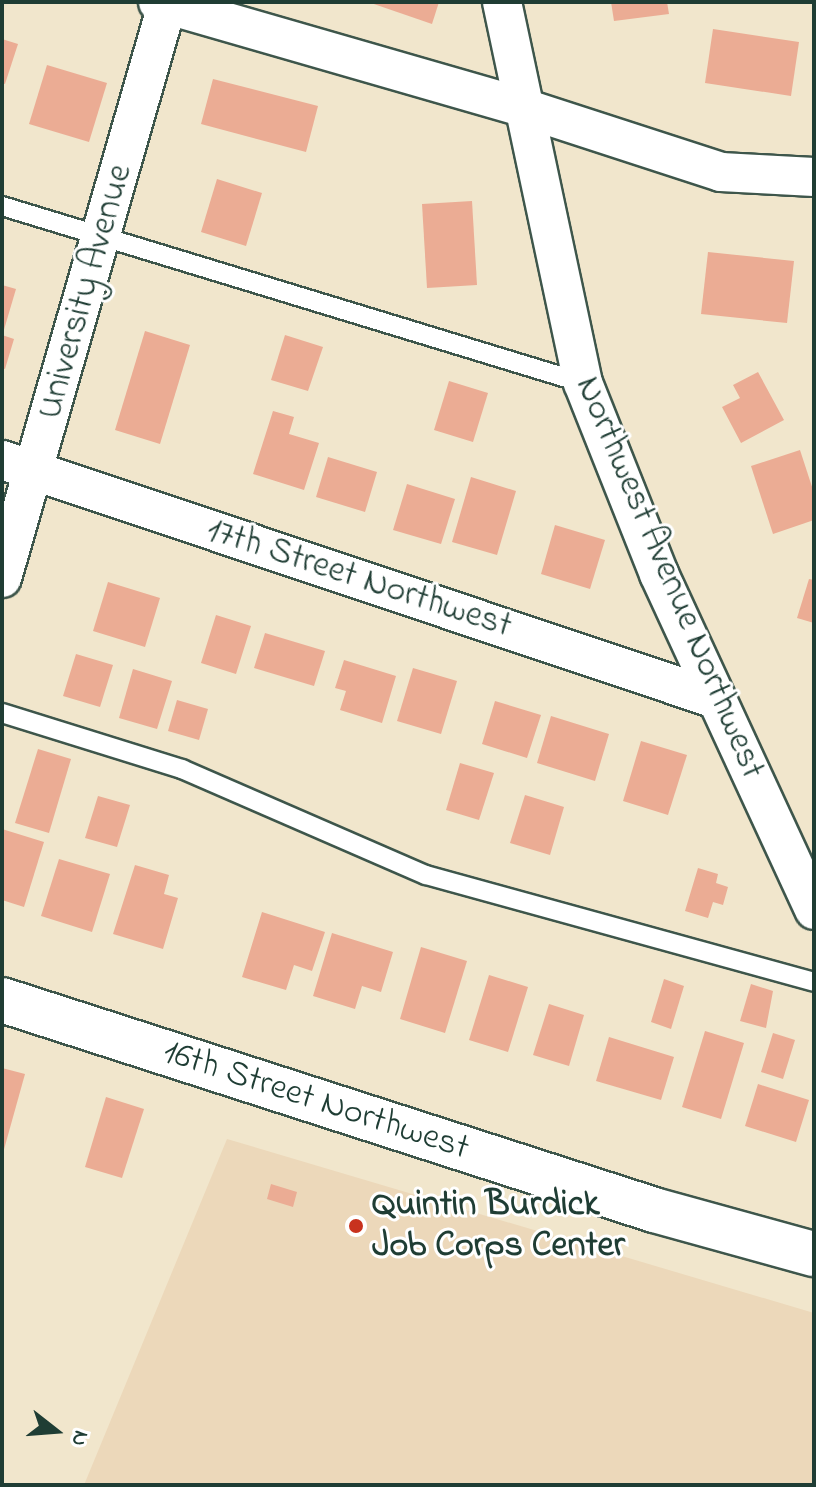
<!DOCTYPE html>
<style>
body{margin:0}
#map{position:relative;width:816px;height:1487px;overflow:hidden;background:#f1e6cc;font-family:"Indie Flower",sans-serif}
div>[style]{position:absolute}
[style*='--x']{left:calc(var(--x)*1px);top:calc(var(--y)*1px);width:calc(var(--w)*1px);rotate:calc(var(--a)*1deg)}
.built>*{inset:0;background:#ecd8ba}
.building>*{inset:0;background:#ebac94}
.roads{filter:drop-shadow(2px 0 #3e564b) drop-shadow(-2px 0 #3e564b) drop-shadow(0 2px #3e564b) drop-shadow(0 -2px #3e564b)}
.service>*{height:18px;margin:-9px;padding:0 9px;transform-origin:9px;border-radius:9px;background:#fff}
.minor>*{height:38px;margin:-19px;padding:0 19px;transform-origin:19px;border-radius:19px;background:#fff}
.tertiary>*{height:44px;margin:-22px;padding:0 22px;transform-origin:22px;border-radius:22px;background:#fff}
.dots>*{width:22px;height:22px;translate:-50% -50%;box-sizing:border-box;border:4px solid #fff;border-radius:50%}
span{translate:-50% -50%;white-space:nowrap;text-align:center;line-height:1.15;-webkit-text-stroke:6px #fff;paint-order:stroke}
.street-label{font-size:36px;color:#1f3d34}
.poi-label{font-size:36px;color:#1f3d34;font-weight:700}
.left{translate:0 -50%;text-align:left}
.frame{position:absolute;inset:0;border:4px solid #1f3d34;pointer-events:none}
.north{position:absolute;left:16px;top:1391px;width:80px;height:80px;-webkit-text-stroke:6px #fff;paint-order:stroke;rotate:107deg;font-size:22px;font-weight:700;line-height:32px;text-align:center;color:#1f3d34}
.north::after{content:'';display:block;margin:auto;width:28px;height:36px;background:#1f3d34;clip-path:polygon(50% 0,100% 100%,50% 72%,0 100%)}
</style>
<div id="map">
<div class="built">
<div style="clip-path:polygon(227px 1139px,814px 1313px,814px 1485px,84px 1485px)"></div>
</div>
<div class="building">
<div style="clip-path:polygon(368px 2px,439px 2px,432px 24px)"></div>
<div style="clip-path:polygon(611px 2px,667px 2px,669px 14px,614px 21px)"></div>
<div style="clip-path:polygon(713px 29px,799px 42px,791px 96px,705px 83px)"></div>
<div style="clip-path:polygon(2px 39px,18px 44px,5px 84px,2px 83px)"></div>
<div style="clip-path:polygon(47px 65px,107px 83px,89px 142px,29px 124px)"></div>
<div style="clip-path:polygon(213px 79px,318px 106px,306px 152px,201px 124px)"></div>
<div style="clip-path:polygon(217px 179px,262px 193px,246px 246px,201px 232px)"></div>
<div style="clip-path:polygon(472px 201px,477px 285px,427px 288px,422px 204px)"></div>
<div style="clip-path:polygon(708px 252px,794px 261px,787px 323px,701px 314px)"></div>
<div style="clip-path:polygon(2px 285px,16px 289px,3px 333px,2px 333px)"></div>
<div style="clip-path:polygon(145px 331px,190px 345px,160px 444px,115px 430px)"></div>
<div style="clip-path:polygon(2px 335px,14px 339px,5px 369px,2px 368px)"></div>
<div style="clip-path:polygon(285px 335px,323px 347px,308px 391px,271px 380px)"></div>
<div style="clip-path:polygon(758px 372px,784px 420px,741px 443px,722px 407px,740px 398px,733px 385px)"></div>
<div style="clip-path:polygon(449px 381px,488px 393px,473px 442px,434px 430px)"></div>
<div style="clip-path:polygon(273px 411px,294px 417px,289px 434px,319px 443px,304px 490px,253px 474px)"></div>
<div style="clip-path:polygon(800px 450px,814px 493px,814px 520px,773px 534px,751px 466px)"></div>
<div style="clip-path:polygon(328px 457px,377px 472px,365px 512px,316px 497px)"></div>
<div style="clip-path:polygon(471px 477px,516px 491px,497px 555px,452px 542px)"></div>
<div style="clip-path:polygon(407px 484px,455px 499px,441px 544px,393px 530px)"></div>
<div style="clip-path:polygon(555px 525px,605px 540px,590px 589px,541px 574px)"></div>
<div style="clip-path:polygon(809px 579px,814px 580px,814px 623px,797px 618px)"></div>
<div style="clip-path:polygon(108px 582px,160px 598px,145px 647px,93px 631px)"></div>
<div style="clip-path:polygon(216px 615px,251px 626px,236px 674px,201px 663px)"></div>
<div style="clip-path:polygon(265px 633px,325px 651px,314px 686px,254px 668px)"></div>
<div style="clip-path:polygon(76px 654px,113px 665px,100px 707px,63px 696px)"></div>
<div style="clip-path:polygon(344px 660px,396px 676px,382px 723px,340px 710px,346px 691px,335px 688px)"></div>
<div style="clip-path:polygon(413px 668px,457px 681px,441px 734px,397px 721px)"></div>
<div style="clip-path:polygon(133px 669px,172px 681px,157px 729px,119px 718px)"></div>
<div style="clip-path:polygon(177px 700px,208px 709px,199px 740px,168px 731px)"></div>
<div style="clip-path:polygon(495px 701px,541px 715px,527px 758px,482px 744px)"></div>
<div style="clip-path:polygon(551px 716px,609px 734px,595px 781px,537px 763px)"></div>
<div style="clip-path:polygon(641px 741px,687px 755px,668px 815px,623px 801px)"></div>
<div style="clip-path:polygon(38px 749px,71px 759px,49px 833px,15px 823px)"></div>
<div style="clip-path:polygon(460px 763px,494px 773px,479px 820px,446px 810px)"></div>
<div style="clip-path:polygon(525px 795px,564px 807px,550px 855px,510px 843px)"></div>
<div style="clip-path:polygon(98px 796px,130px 805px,117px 847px,85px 838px)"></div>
<div style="clip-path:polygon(2px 829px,44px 842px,24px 907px,2px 900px)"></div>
<div style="clip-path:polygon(59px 859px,110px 874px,92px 932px,41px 916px)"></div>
<div style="clip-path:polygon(135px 865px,169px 875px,164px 894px,178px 898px,163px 949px,113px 934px)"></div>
<div style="clip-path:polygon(698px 868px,718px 874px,716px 883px,728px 887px,723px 905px,713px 902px,708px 918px,685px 911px)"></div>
<div style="clip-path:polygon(262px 912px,325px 932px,312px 971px,294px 965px,286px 990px,242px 977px)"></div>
<div style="clip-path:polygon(332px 933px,393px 952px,381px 992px,362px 986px,355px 1009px,313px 996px)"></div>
<div style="clip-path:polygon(421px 947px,467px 961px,445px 1033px,400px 1019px)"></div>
<div style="clip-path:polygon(489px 975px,528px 987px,508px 1052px,469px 1040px)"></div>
<div style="clip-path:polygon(664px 979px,684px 986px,671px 1029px,651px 1022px)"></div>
<div style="clip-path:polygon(751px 984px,773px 991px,766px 1028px,740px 1021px)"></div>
<div style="clip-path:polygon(549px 1004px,584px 1015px,569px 1066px,533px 1055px)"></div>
<div style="clip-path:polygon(705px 1031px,744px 1043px,721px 1119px,682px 1107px)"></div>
<div style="clip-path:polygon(773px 1033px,795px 1040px,783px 1079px,761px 1072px)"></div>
<div style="clip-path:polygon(609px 1037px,674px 1057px,661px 1100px,596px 1081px)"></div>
<div style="clip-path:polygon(2px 1068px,25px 1074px,3px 1153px,2px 1153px)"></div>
<div style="clip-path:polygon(758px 1084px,809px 1100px,796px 1142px,745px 1126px)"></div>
<div style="clip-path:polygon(106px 1097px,144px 1109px,122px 1178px,85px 1167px)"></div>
<div style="clip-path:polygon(271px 1184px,297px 1192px,293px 1207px,267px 1199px)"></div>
</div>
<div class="roads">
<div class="service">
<div style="--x:2;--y:206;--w:607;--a:16.94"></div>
<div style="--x:2;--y:713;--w:189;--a:17.3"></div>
<div style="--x:182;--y:769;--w:266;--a:23.5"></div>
<div style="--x:426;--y:875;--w:402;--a:15.4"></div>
</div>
<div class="minor">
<div style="--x:158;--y:2;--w:378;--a:16.1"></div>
<div style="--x:521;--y:107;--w:210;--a:18"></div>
<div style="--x:721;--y:172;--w:93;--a:3.1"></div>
<div style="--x:502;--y:2;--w:390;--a:78"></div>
<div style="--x:583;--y:383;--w:206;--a:68.3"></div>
<div style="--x:659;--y:574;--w:370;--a:65.2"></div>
<div style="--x:2;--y:460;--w:753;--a:18.51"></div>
<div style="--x:2;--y:578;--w:596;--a:-73.94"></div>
</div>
<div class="tertiary">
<div style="--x:2;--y:1000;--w:685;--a:17.85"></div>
<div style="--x:654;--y:1210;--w:166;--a:15.4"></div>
</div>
</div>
<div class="dots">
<div style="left:356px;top:1226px;background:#c8321e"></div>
</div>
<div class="street-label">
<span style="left:86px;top:292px;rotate:-74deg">University Avenue</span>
<span style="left:669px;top:578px;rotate:67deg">Northwest Avenue Northwest</span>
<span style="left:359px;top:579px;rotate:18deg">17th Street Northwest</span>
<span style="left:316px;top:1101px;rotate:18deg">16th Street Northwest</span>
</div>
<div class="poi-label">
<span class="left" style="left:372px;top:1226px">Quintin Burdick<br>Job Corps Center</span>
</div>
<div class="frame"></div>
<div class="north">N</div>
</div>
